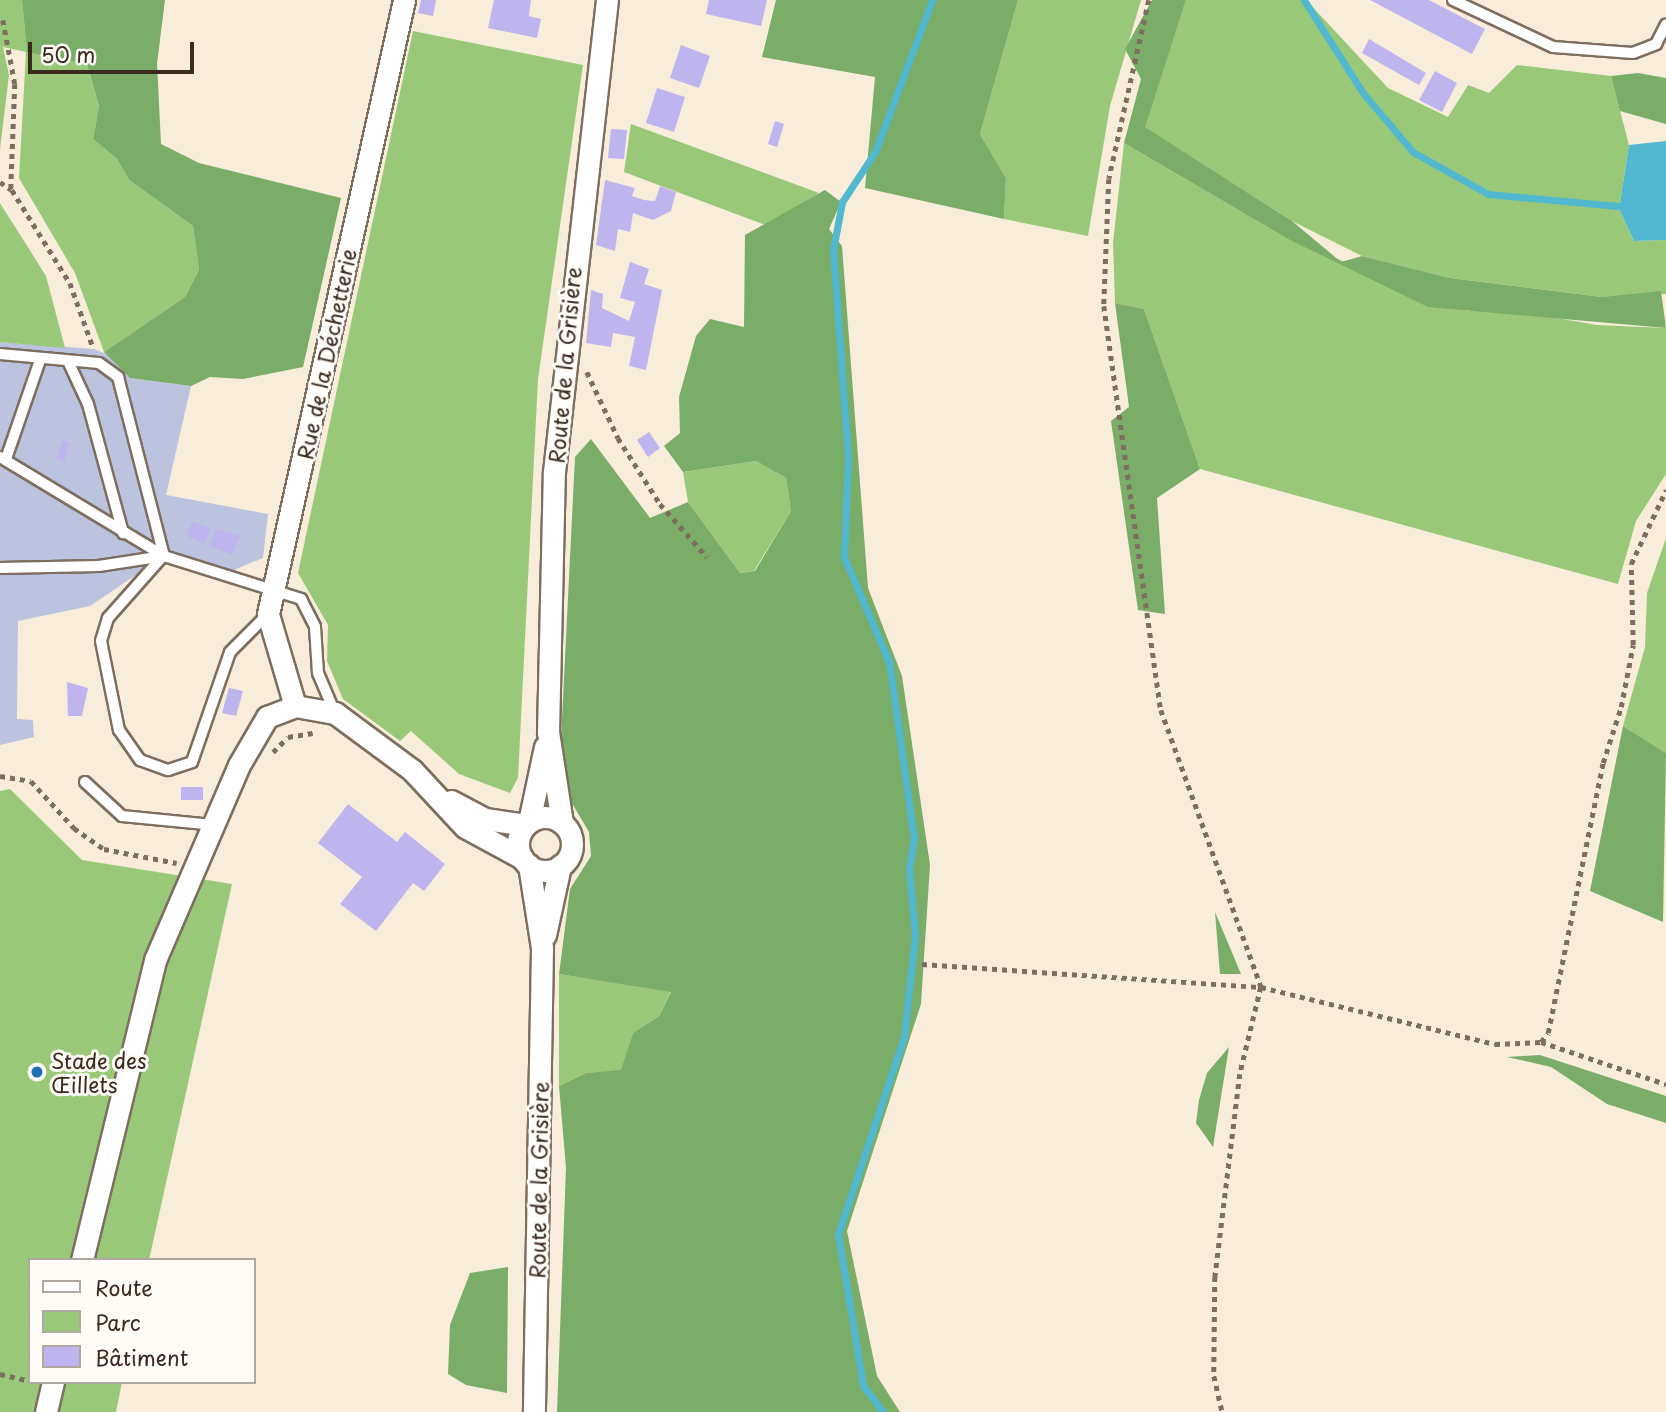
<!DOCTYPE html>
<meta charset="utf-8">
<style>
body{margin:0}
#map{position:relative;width:1666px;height:1412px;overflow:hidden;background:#f8ecda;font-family:"Playpen Sans",sans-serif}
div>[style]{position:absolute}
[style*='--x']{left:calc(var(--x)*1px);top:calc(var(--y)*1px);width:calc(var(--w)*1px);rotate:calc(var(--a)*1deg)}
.industrial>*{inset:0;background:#bcc3de}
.green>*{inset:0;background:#99c978}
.forest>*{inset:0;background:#7aad68}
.water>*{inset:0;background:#51b8d0}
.stream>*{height:7px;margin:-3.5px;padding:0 3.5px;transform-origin:3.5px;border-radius:3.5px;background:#51b8d0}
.building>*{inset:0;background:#beb5ee}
.path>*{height:4.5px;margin-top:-2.25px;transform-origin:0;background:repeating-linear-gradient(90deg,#7d6e60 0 5px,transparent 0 10px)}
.roads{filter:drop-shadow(2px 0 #7d6e60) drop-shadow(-2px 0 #7d6e60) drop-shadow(0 2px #7d6e60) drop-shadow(0 -2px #7d6e60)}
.service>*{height:10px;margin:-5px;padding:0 5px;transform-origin:5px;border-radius:5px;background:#fff}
.minor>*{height:21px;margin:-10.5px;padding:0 10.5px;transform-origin:10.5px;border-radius:10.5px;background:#fff}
.minor>.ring{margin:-10.5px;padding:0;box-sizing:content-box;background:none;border:21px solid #fff;border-radius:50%}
.dots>*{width:19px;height:19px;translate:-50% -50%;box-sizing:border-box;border:4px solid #fdfcf7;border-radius:50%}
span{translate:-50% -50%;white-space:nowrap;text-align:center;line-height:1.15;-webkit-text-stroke:6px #fdfcf7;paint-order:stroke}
.street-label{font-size:21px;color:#3b2a1e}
.poi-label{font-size:21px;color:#3b2a1e}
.left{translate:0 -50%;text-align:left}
.legend{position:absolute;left:28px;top:1258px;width:228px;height:126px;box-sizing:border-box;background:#fdfcf7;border:2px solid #afa8a0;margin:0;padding:9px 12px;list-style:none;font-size:21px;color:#3b2a1e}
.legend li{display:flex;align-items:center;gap:14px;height:35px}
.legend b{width:35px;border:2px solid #afa8a0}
.scale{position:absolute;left:28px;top:42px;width:166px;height:32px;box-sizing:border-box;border:4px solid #3b2a1e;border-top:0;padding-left:9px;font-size:21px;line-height:24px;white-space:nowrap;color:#3b2a1e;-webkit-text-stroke:5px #fdfcf7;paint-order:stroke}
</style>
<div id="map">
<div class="industrial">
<div style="clip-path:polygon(0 342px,94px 349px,118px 359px,130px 378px,191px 386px,166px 495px,268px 514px,263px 558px,236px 569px,234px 578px,164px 556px,90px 606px,18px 621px,17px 719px,33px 720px,34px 737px,0 745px)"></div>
</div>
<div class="green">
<div style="clip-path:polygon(0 0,22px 0,27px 51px,87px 64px,99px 108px,93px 139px,117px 159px,129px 180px,193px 226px,199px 270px,185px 297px,104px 352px,75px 273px,19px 178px,26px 52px,3px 47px,9px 75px,0 149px)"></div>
<div style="clip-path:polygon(1018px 0,1141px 0,1110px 106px,1088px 236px,1004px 219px,1006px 178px,980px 134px)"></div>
<div style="clip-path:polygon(1186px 0,1306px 0,1388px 88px,1448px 117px,1468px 85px,1489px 93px,1517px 65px,1611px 76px,1629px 145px,1619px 209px,1634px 241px,1666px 240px,1666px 294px,1602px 297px,1450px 278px,1362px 256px,1292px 221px,1144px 127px)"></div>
<div style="clip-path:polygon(413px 31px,583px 65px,538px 379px,518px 778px,510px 793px,459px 774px,411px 731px,400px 741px,343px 699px,327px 661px,328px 625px,298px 573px)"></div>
<div style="clip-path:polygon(631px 124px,819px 193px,768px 226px,624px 172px)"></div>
<div style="clip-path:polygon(1124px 143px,1286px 238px,1467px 311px,1505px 309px,1597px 325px,1666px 328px,1666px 474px,1636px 521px,1618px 584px,1200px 469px,1144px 309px,1115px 303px,1113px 243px)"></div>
<div style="clip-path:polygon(0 203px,46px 276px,65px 348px,0 342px)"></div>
<div style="clip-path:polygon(756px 461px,786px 478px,791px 511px,754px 571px,740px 573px,688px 502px,683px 472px)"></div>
<div style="clip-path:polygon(1666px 538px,1666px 753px,1623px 726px,1645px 647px,1647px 593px)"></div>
<div style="clip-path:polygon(10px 789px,82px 860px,232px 884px,149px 1260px,30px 1260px,30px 1382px,122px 1382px,116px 1412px,0 1412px,0 791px)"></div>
<div style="clip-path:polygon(559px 974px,671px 991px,659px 1016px,633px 1033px,622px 1071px,586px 1073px,559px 1086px)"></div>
</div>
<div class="forest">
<div style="clip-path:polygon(22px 0,165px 0,157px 64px,161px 144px,199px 163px,341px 198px,303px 367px,243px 379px,210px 377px,191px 386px,130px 378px,104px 352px,185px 297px,199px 270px,193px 226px,129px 180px,117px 159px,93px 139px,99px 107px,87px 64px,27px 52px)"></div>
<div style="clip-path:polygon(776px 0,1018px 0,980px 134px,1006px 178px,1004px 219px,865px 188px,875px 77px,762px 57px)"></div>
<div style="clip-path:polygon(1152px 0,1186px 0,1145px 127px,1292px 221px,1341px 262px,1362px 256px,1450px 278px,1602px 297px,1661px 291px,1666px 328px,1428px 307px,1286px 238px,1124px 143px,1141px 79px,1125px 49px)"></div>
<div style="clip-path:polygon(1638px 73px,1666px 78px,1666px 124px,1620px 111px,1611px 76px)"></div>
<div style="clip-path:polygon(825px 190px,841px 202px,829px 229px,842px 246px,868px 588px,902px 676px,930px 865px,921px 1004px,847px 1231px,877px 1376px,900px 1412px,557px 1412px,566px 1168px,559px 1086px,586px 1073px,621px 1070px,633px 1033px,659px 1016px,671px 992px,559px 974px,570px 889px,591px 856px,589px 832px,570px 800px,561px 739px,575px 457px,591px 439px,650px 518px,688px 502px,740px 573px,755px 571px,791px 511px,786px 478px,756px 461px,683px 472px,664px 446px,680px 433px,679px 397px,696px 336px,710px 319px,744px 327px,745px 235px)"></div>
<div style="clip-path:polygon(1115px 303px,1144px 309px,1200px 469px,1157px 498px,1165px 614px,1138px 610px,1111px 421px,1129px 407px)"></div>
<div style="clip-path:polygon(1623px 726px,1666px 753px,1663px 922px,1590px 891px)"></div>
<div style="clip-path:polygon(1215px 912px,1241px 974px,1220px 974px)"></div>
<div style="clip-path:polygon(1229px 1047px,1213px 1147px,1196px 1123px,1199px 1100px,1207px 1073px)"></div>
<div style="clip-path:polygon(1540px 1055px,1666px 1096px,1666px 1123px,1607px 1104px,1551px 1067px,1507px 1057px)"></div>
<div style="clip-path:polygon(508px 1267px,507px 1393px,466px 1385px,448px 1374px,450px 1325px,470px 1273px)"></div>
</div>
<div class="water">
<div style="clip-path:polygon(1666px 141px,1666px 240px,1634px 241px,1619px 209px,1629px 145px)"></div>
</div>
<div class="stream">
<div style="--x:1304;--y:0;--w:110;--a:57.6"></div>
<div style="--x:1363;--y:93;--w:77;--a:49.7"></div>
<div style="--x:1413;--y:152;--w:86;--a:29.2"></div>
<div style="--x:1488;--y:194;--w:141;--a:5.3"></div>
<div style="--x:883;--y:1412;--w:34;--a:-127"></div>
<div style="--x:863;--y:1385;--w:153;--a:-99.4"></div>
<div style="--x:838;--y:1234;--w:208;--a:-71.5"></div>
<div style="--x:904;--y:1037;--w:103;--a:-83.8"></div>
<div style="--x:915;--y:935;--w:66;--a:-95.2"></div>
<div style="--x:909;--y:869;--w:30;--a:-81"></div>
<div style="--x:914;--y:839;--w:179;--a:-98"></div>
<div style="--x:889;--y:662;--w:114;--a:-113.2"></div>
<div style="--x:844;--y:557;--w:99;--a:-87.7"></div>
<div style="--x:848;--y:458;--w:209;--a:-94.1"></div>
<div style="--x:833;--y:250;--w:49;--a:-79.4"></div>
<div style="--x:842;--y:202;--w:60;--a:-56.6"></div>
<div style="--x:875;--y:152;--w:162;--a:-69.4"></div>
</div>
<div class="building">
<div style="clip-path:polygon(421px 0,436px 0,433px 16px,418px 13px)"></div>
<div style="clip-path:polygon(494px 0,531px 0,529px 16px,541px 19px,537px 38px,488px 28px)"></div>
<div style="clip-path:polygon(709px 0,767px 0,761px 26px,706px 14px)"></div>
<div style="clip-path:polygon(1370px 0,1429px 0,1485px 29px,1472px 54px)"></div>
<div style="clip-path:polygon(1369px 39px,1426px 73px,1419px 85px,1362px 53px)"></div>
<div style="clip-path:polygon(681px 45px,710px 56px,699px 88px,670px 78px)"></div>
<div style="clip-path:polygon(1435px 71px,1457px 83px,1442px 112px,1419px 100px)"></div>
<div style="clip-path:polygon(657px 88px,685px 97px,674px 132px,646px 123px)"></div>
<div style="clip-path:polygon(775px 121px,784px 124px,777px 147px,768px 144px)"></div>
<div style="clip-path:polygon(611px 129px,627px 130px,624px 159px,608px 158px)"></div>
<div style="clip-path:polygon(605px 180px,635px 188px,632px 196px,644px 200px,655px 201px,660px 186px,676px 192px,671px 211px,653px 220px,633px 213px,630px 232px,618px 229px,615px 251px,596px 245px)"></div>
<div style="clip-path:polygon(630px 262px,649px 269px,644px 284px,662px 290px,646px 370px,629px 366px,635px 337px,613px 333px,611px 347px,586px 343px,591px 290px,603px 294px,602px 308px,629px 321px,635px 302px,620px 298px)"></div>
<div style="clip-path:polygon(649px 432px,660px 448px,648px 457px,637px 440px)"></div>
<div style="clip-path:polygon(63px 440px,70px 443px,64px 462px,56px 459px)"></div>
<div style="clip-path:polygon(192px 521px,211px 529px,205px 544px,186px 536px)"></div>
<div style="clip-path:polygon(216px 528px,240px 536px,232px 555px,209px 546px)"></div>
<div style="clip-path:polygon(67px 682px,88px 688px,82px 716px,68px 716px)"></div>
<div style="clip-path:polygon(229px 688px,243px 691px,236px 716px,222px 713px)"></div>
<div style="clip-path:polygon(181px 787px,203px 787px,203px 800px,181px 800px)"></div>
<div style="clip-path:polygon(348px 804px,397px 842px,405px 832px,445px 864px,424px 891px,413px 883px,376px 931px,340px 904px,362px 877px,318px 843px)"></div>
</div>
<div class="path">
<div style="--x:1149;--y:0;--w:183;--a:102.6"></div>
<div style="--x:1109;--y:179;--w:127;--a:92.3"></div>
<div style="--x:1104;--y:306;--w:408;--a:82"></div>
<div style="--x:1161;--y:710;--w:294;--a:70.1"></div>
<div style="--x:1261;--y:987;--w:89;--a:103.6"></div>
<div style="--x:1240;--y:1074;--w:205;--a:97"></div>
<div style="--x:1215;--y:1277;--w:99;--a:90.6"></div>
<div style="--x:1214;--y:1376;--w:37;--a:77"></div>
<div style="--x:3;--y:20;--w:65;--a:79.4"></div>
<div style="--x:15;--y:84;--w:105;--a:92.2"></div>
<div style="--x:0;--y:182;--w:14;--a:34"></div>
<div style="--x:12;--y:190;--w:110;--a:58.1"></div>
<div style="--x:70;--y:283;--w:68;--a:70.2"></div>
<div style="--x:587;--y:372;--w:73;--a:64.8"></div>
<div style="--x:618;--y:438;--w:78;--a:57.5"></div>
<div style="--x:660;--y:504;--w:71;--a:48.4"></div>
<div style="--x:273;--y:752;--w:21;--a:-45"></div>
<div style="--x:288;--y:737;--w:25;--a:-9"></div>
<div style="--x:0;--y:776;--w:31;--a:9"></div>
<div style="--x:31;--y:781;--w:64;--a:47.5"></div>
<div style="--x:74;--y:828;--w:37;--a:35"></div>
<div style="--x:104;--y:849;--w:74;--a:10.9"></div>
<div style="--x:922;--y:964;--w:340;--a:3.9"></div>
<div style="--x:1261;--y:987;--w:241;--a:13.7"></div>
<div style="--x:1495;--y:1044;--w:46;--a:-2.5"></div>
<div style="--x:1541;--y:1042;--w:11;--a:-52"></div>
<div style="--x:1548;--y:1033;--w:276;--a:-78.5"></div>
<div style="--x:1603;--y:763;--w:59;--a:-72.2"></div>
<div style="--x:1621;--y:707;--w:63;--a:-79"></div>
<div style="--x:1633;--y:645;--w:81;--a:-91.4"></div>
<div style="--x:1631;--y:564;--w:82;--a:-64.7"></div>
<div style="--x:1541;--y:1042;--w:132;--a:18.6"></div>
<div style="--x:0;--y:1374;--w:31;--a:13"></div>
</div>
<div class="roads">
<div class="service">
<div style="--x:1453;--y:0;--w:110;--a:25.2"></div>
<div style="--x:1553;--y:47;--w:80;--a:4.3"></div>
<div style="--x:1633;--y:53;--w:25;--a:-21"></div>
<div style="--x:1656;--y:44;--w:22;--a:-63"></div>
<div style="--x:0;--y:354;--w:99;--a:5.2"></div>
<div style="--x:99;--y:363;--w:24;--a:36"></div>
<div style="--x:118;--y:377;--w:185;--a:75.6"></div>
<div style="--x:164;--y:556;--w:66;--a:171.3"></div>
<div style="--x:99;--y:566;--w:99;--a:178.8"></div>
<div style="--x:68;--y:361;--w:47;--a:65.1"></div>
<div style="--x:88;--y:404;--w:134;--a:74.8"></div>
<div style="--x:0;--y:457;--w:192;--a:31.1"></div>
<div style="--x:164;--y:556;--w:144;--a:17.4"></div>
<div style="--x:301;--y:599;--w:31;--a:63"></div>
<div style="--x:315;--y:627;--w:46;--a:86.3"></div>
<div style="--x:318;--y:673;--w:43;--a:67"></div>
<div style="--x:6;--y:459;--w:105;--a:-71"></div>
<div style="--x:163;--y:556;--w:83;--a:131.6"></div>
<div style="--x:108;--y:618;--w:24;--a:107"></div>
<div style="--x:101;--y:641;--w:91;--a:78.6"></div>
<div style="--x:119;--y:730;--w:37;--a:55"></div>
<div style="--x:140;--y:760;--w:30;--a:20"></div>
<div style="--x:168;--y:770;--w:25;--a:-18"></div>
<div style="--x:192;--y:762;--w:116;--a:-70.9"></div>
<div style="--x:230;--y:652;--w:54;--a:-45"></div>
<div style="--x:85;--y:782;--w:50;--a:42.6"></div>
<div style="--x:122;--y:816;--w:91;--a:5.6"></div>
</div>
<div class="minor">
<div style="--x:295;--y:706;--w:96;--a:-106.4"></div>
<div style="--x:268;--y:614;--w:629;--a:-77.51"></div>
<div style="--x:451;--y:801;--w:38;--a:28"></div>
<div style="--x:485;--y:819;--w:41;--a:8.3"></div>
<div class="ring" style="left:518px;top:817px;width:33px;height:33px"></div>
<div style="--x:529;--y:822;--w:77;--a:-78"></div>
<div style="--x:562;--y:823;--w:92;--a:-98.7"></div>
<div style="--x:548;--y:732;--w:260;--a:-88.7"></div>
<div style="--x:554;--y:472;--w:475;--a:-83.6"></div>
<div style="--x:529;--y:865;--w:84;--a:81.1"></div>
<div style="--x:542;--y:948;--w:464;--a:91"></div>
<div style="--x:545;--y:935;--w:71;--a:-77.7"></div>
<div style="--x:82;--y:1260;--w:309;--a:-76.3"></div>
<div style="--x:155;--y:960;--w:212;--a:-66.7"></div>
<div style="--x:239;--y:765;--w:56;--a:-59.7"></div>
<div style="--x:267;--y:717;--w:30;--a:-21"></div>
<div style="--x:295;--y:706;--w:41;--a:9.9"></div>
<div style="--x:335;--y:713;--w:96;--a:36.5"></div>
<div style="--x:412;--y:770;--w:78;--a:47.1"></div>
<div style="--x:465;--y:827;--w:65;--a:28.5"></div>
<div style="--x:46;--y:1412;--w:31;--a:-77"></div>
</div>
</div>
<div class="dots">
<div style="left:37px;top:1072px;background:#1f6fb2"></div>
</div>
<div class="street-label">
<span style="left:326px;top:354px;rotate:-78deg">Rue de la Déchetterie</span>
<span style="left:564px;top:365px;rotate:-85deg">Route de la Grisière</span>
<span style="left:538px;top:1180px;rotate:-89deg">Route de la Grisière</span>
</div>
<div class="poi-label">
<span class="left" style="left:51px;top:1072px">Stade des<br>Œillets</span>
</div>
<ul class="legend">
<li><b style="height:9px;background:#fff"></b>Route</li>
<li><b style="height:19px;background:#99c978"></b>Parc</li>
<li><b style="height:19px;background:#beb5ee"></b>Bâtiment</li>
</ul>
<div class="scale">50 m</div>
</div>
